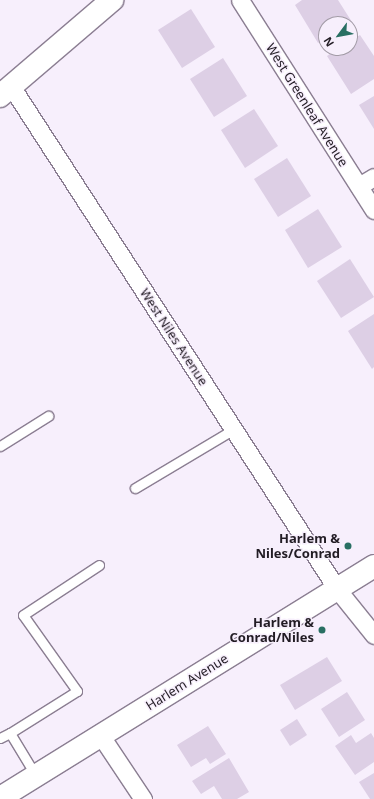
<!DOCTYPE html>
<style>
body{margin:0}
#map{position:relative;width:374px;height:799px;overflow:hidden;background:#f7effc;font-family:"Noto Sans",sans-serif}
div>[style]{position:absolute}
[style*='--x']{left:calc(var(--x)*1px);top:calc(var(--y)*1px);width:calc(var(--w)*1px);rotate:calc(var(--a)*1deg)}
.building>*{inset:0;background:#ddcfe5}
.roads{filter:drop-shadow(1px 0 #8b7e92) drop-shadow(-1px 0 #8b7e92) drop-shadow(0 1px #8b7e92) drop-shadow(0 -1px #8b7e92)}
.service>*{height:9px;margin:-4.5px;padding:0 4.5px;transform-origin:4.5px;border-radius:4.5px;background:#fff}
.minor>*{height:17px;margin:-8.5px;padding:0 8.5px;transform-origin:8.5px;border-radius:8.5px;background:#fff}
.secondary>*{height:22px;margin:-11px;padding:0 11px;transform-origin:11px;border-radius:11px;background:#fff}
.dots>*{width:11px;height:11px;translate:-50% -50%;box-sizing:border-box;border:2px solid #f7effc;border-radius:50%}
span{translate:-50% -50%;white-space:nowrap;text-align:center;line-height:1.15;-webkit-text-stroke:3px #f7effc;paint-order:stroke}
.street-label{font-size:13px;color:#221c24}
.poi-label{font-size:13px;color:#221c24;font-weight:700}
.right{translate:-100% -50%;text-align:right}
.north{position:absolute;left:318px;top:16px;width:40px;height:40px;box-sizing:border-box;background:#f7effc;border:1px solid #a29ba6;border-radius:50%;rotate:238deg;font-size:11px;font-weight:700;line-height:16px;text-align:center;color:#221c24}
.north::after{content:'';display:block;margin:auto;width:14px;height:18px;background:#296f63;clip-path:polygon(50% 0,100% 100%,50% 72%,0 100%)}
</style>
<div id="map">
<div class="building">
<div style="clip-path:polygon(302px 0,338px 0,352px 22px,348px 24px,326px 24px,326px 38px,318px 43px,295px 5px)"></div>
<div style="clip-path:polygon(191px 9px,215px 47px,182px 68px,158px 30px)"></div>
<div style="clip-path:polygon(360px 35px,374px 56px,374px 79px,351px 94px,327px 56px,339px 48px,350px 48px,350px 41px)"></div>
<div style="clip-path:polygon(223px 58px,247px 96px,214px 117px,190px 79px)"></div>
<div style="clip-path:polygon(374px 96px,374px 129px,359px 105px)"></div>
<div style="clip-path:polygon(254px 109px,278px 146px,245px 168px,221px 130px)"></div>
<div style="clip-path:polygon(287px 158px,311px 196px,278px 217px,254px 179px)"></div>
<div style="clip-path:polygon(318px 209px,342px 247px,308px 268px,285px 230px)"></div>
<div style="clip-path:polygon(350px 259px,374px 297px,341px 318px,317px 281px)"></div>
<div style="clip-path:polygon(374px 314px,374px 367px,372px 369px,348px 331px)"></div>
<div style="clip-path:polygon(327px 657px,342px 681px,295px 710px,280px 685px)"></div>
<div style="clip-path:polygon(347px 692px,365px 720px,339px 737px,321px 709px)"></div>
<div style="clip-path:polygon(297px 719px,307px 735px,290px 746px,280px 730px)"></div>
<div style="clip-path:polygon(208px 726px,226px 754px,210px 764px,206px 758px,191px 767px,177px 745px)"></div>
<div style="clip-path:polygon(371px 733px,374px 738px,374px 762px,355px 775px,335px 746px,351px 735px,356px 743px)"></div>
<div style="clip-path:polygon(229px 758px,249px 792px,237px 799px,222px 799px,214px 786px,201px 794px,192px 781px)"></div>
<div style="clip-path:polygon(374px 773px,374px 799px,370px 799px,359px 782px)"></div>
</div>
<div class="roads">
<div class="service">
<div style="--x:0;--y:446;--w:57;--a:-32"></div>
<div style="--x:135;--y:488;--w:115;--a:-30.8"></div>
<div style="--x:10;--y:733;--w:79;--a:-32.1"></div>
<div style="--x:77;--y:691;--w:93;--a:-125.4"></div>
<div style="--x:23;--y:615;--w:91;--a:-33.3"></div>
<div style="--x:0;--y:738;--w:11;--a:-27"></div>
<div style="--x:10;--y:733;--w:50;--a:58.8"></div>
</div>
<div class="minor">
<div style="--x:240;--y:0;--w:249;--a:57.5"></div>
<div style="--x:11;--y:86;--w:599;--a:57.05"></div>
<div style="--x:337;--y:589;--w:59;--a:51.2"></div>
<div style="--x:359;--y:186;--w:17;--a:-31"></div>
<div style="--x:101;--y:736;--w:76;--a:56.3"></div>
</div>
<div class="secondary">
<div style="--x:0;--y:96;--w:148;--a:-40.6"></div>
<div style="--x:0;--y:798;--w:440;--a:-31.8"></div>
</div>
</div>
<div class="dots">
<div style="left:348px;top:546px;background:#296f63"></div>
<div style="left:322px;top:630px;background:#296f63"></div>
</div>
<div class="street-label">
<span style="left:307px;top:105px;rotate:58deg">West Greenleaf Avenue</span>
<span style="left:174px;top:337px;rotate:57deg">West Niles Avenue</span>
<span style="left:187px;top:682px;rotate:-32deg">Harlem Avenue</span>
</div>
<div class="poi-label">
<span class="right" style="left:340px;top:546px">Harlem &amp;<br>Niles/Conrad</span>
<span class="right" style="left:314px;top:630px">Harlem &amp;<br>Conrad/Niles</span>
</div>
<div class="north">N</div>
</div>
